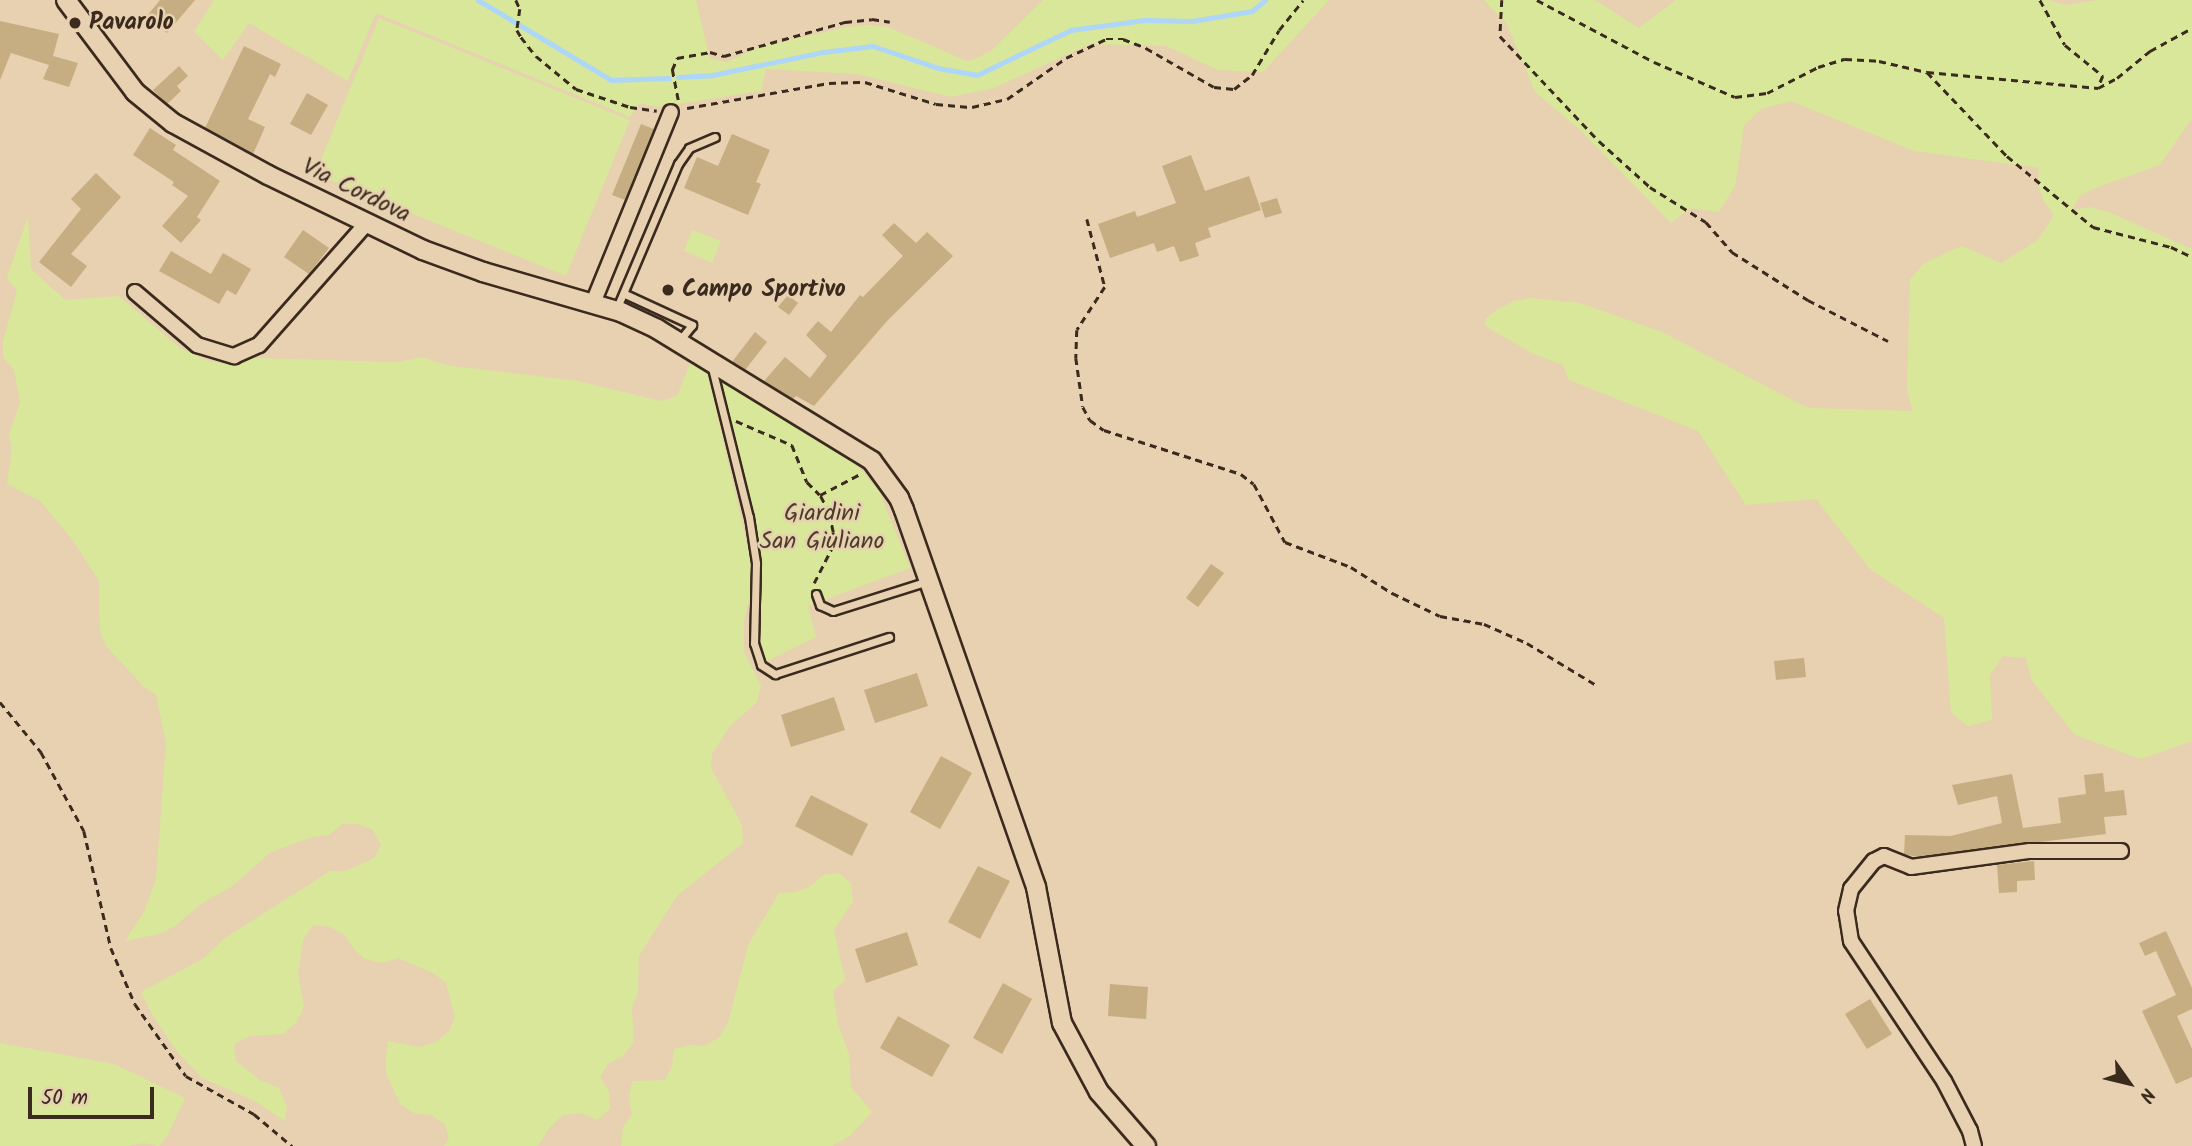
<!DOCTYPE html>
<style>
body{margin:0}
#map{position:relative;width:2192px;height:1146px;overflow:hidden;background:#e7d1b0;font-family:Kalam,sans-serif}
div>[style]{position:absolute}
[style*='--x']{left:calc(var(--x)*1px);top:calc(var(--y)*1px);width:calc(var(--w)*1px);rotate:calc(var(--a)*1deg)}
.green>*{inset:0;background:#d8e79a}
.stream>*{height:5px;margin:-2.5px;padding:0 2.5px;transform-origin:2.5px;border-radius:2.5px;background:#add6f8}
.building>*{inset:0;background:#c6ad82}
.path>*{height:2.5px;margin-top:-1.25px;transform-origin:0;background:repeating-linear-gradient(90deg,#3b2a1e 0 7px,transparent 0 12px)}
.roads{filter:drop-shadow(2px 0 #3b2a1e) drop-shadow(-2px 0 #3b2a1e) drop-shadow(0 2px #3b2a1e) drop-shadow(0 -2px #3b2a1e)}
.service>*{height:7px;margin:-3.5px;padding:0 3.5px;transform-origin:3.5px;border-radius:3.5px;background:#e7d1b0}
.minor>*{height:14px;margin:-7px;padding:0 7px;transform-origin:7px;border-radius:7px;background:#e7d1b0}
.tertiary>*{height:18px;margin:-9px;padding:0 9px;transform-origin:9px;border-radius:9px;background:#e7d1b0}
.dots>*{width:19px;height:19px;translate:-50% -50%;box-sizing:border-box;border:4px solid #e7d1b0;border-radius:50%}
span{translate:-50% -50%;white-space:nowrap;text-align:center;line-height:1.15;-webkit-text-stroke:5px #e7d1b0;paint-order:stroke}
.poi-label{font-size:24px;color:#3b2a1e;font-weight:700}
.left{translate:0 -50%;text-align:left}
.street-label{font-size:24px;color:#3b2a1e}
.park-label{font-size:24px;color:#4b3d2a}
.north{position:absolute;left:2094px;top:1048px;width:70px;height:70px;-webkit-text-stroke:5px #e7d1b0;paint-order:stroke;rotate:124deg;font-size:19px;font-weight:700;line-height:28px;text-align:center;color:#3b2a1e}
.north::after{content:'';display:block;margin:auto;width:24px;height:32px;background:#3b2a1e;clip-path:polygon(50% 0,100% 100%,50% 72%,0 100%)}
.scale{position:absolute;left:28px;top:1087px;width:126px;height:32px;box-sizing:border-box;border:4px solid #3b2a1e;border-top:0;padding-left:9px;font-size:21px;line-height:24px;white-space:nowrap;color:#3b2a1e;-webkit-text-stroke:5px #e7d1b0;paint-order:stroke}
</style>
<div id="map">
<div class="green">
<div style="clip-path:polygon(214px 0,696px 0,710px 59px,727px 62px,759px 47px,847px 27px,871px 25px,888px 27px,967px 61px,975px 59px,991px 51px,1043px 0,1329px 0,1263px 72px,1218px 70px,1166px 46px,1090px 44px,994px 88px,951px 97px,857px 74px,766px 69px,761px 91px,658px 107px,639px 103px,630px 117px,376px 13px,348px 81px,249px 23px,223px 60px,194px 32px)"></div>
<div style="clip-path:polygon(1484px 0,1595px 0,1639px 28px,1676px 0,2049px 0,2065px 5px,2098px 0,2192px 0,2192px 118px,2160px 165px,2095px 188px,2080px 196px,2072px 210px,2090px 207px,2111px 213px,2192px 249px,2192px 741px,2141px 759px,2075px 735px,2032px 681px,2026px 658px,2003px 656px,1990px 675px,1992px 720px,1968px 726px,1951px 713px,1944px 618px,1870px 569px,1816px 499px,1746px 505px,1698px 431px,1569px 380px,1563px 365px,1534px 354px,1485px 326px,1485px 319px,1498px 309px,1514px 301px,1531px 298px,1580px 303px,1662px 332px,1808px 408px,1913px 411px,1907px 390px,1910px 279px,1924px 263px,1962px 246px,2001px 263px,2038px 240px,2054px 215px,2043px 200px,2038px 184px,2039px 168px,1914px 151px,1791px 101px,1761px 109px,1744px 126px,1735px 186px,1719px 212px,1690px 208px,1671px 223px,1580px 130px,1535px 92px,1507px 24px)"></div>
<div style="clip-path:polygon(379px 18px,630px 120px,566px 276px,315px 174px)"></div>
<div style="clip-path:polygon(28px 216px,31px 269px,65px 300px,119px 296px,180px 348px,210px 362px,225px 363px,253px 358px,398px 362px,422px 357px,446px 365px,578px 381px,661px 401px,677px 396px,690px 364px,707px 372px,752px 565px,752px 589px,744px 620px,744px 652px,761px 686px,757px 702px,730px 726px,712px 754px,711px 768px,742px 825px,743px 843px,677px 896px,639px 956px,638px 993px,632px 1008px,634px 1042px,623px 1056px,608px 1064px,600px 1077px,609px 1091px,610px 1109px,597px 1120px,581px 1113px,563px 1115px,550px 1127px,538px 1146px,444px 1146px,449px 1139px,445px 1124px,431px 1115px,414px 1113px,400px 1104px,386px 1073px,386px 1056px,388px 1041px,420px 1047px,436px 1042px,449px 1031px,455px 1018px,446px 983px,433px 973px,398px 958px,382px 963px,365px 959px,353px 948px,345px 935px,330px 927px,313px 925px,303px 940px,298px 973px,304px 1007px,296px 1023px,283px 1034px,250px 1036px,234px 1044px,236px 1061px,260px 1080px,279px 1088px,287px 1107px,285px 1121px,255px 1101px,202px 1078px,178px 1053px,152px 1014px,141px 992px,204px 958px,225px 938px,330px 871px,346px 871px,374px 858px,381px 845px,373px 830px,358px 824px,342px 824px,329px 835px,312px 837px,271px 852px,231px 887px,201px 904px,175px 926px,159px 934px,125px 941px,144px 912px,156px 879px,166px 743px,156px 695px,143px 686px,107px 647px,100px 632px,99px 581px,72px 539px,40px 501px,7px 484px,12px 450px,9px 434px,20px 403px,14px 370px,3px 357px,3px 341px,17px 291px,7px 278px)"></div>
<div style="clip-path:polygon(692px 230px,721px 241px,712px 263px,684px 251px)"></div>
<div style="clip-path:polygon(718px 378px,851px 458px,879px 491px,910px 568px,808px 606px,816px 637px,763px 663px,755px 633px,751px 519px)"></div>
<div style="clip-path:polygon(839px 873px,851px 884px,853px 901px,834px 930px,845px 980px,833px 991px,838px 1024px,849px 1054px,851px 1087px,872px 1112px,851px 1135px,832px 1146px,621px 1146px,623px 1127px,632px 1114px,629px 1097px,632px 1081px,665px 1080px,672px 1066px,674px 1049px,690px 1045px,706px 1046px,719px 1037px,728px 1023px,748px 945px,779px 893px,796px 892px,811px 886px,823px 875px)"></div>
<div style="clip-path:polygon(0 1043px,114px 1064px,185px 1098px,169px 1133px,159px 1146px,144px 1143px,127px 1146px,0 1146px)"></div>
</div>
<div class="stream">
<div style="--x:478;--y:0;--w:155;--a:31"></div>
<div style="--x:611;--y:80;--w:58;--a:-2"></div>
<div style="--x:678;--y:77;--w:34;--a:-3"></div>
<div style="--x:712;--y:75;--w:113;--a:-11.7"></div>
<div style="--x:823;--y:52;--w:50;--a:-6.8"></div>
<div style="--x:873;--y:46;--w:69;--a:18.7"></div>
<div style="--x:938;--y:68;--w:40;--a:10"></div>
<div style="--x:977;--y:75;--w:104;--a:-25.6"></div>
<div style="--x:1071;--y:30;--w:74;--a:-7.8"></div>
<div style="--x:1144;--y:20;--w:48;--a:1.2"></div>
<div style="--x:1192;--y:21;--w:61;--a:-9.5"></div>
<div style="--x:1252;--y:11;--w:17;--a:-40"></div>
</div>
<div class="building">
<div style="clip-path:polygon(160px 0,195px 0,167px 33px,147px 16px)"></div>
<div style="clip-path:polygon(0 21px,59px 34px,53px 56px,78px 63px,69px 87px,43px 79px,49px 65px,11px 53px,0 80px)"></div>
<div style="clip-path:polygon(244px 46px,281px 64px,275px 77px,270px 74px,248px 119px,265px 127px,253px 154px,205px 128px)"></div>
<div style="clip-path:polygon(179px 66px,188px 76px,177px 86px,181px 91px,167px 104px,153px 90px)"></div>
<div style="clip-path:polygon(307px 93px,328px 105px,311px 135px,290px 124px)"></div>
<div style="clip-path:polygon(641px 124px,654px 129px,625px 200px,612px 195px)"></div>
<div style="clip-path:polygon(150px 128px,176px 145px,173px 150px,220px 181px,197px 217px,201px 220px,181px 243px,162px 226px,188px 196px,172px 185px,174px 182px,133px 155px)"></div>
<div style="clip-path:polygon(732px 134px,770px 150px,756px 182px,761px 184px,748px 215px,684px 188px,697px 157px,718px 166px)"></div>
<div style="clip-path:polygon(1191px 155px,1205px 191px,1249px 176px,1261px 210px,1208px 228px,1211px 237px,1195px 243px,1199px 256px,1180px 262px,1174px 246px,1157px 252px,1154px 243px,1110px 258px,1098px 224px,1135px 211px,1137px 217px,1176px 203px,1162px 166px)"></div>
<div style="clip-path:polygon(96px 173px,121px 197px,71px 254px,87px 266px,71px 287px,39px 262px,81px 209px,71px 199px)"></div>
<div style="clip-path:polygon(1277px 198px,1282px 213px,1265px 218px,1260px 203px)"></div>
<div style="clip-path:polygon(894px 223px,916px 243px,927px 232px,953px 256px,887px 321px,814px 406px,796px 396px,793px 399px,764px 381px,785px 357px,810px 378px,827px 356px,806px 335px,818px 321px,831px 332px,860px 295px,863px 297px,903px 256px,882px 235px)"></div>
<div style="clip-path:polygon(303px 230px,329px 248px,309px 274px,284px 257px)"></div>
<div style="clip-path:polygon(171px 251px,211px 274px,223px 253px,251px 269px,236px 295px,227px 290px,219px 304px,159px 271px)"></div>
<div style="clip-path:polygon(788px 295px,798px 303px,789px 315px,778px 307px)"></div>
<div style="clip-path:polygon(755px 332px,767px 342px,745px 370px,732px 362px)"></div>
<div style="clip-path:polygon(1211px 564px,1224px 573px,1198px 607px,1186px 598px)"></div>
<div style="clip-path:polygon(1804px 658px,1806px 677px,1776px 680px,1774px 661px)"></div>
<div style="clip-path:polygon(917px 673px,928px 706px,875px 723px,864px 690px)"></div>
<div style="clip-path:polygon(834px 697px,845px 730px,791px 747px,781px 715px)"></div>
<div style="clip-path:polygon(941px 756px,972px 773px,940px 829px,910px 812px)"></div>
<div style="clip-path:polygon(2103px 773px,2105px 792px,2124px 790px,2127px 815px,2104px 817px,2106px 834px,1917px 857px,1904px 854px,1905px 835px,1951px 836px,2002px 823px,1997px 796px,1958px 805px,1952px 785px,2012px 774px,2023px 828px,2061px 823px,2058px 798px,2086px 794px,2084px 775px)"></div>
<div style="clip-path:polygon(811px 795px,868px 824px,852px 856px,795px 826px)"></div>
<div style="clip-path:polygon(2034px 861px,2035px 880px,2017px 881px,2017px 892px,1999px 893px,1997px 865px)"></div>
<div style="clip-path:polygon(978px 866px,1010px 881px,980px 939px,948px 922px)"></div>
<div style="clip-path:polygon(2166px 931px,2192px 988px,2192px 1009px,2177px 1016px,2192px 1049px,2192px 1077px,2176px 1084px,2142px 1011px,2176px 995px,2156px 951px,2145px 956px,2139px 943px)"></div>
<div style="clip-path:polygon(907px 932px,918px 965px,866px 983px,855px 949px)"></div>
<div style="clip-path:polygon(1003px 983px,1032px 999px,1002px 1054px,973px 1038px)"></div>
<div style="clip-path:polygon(1110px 984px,1148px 987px,1146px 1019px,1108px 1016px)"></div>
<div style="clip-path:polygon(1870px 999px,1892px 1034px,1867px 1049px,1845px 1014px)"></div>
<div style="clip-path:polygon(898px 1016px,950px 1045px,932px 1077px,880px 1048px)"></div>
</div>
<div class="path">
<div style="--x:516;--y:0;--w:10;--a:66"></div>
<div style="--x:520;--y:9;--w:21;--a:98"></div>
<div style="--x:517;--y:30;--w:8;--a:60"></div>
<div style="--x:521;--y:37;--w:24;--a:52"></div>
<div style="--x:536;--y:56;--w:52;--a:39.5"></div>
<div style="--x:576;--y:89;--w:57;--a:18.4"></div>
<div style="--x:630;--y:107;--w:27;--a:8"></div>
<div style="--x:1502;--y:0;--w:36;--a:93"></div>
<div style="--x:1500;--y:36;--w:144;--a:46.7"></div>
<div style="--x:1599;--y:141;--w:69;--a:42"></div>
<div style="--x:1650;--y:187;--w:66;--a:32"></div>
<div style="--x:1706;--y:222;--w:40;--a:49"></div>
<div style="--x:1732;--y:252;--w:90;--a:32.3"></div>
<div style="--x:1808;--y:300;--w:90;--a:27.1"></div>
<div style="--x:1537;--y:0;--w:132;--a:27.9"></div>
<div style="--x:1654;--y:62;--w:88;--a:23.4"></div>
<div style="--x:1735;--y:97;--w:32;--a:-7"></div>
<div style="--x:1767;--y:93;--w:57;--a:-27"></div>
<div style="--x:1818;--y:67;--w:28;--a:-17"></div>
<div style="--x:1845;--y:59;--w:34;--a:3"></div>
<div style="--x:1879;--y:61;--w:49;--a:12.9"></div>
<div style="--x:1927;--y:72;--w:172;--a:5.3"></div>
<div style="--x:2098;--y:88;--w:21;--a:-28"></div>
<div style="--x:2117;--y:78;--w:43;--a:-39.3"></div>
<div style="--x:2150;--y:51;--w:48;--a:-28.7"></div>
<div style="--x:2040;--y:0;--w:51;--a:60.9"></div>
<div style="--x:2065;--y:45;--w:49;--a:39.2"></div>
<div style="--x:2103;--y:76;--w:13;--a:113"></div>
<div style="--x:1927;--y:72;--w:116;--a:46.4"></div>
<div style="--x:2007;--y:156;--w:112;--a:39.5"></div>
<div style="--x:2093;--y:227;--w:81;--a:14.4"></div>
<div style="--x:2171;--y:247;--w:23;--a:25"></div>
<div style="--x:678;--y:100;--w:31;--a:-101"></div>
<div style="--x:672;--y:70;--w:13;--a:-67"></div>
<div style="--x:677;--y:58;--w:34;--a:-10"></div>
<div style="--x:710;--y:52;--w:15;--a:16"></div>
<div style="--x:724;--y:56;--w:126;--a:-15.7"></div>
<div style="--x:845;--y:22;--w:27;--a:-6"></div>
<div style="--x:872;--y:19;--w:18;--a:9"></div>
<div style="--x:687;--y:108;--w:144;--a:-10"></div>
<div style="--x:829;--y:83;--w:36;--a:-2"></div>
<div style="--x:865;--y:82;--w:74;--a:17.2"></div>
<div style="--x:936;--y:104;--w:36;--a:5"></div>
<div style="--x:972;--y:107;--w:36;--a:-13"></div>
<div style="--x:1007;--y:99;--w:72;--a:-34.8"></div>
<div style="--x:1066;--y:58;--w:44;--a:-25.4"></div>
<div style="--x:1106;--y:39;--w:17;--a:0"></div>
<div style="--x:1123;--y:39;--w:25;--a:21"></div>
<div style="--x:1146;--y:48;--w:78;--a:29.8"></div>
<div style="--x:1214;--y:87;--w:20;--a:6"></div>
<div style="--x:1234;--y:89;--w:23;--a:-38"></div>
<div style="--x:1252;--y:75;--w:52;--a:-59"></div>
<div style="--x:1279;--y:30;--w:38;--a:-51"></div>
<div style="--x:1087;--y:219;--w:70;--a:75.2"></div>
<div style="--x:1105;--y:287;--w:51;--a:123.1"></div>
<div style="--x:1077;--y:330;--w:28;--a:92"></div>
<div style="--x:1076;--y:358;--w:49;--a:81.9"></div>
<div style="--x:1083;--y:407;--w:15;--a:62"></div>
<div style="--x:1090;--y:420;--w:17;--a:36"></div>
<div style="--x:1104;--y:430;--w:144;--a:17.8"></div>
<div style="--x:1241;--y:474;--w:16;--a:38"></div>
<div style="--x:1254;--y:484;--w:66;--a:61.9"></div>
<div style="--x:1285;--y:542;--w:71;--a:20.7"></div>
<div style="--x:1351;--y:567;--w:49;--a:32.4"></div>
<div style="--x:1392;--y:593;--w:53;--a:25.6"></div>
<div style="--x:1440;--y:616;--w:45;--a:10.3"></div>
<div style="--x:1484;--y:624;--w:47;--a:23.8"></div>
<div style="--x:1527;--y:643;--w:83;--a:31.2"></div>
<div style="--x:736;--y:421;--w:61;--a:23.2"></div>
<div style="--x:792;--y:445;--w:40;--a:68"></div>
<div style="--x:807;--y:482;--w:18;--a:45"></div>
<div style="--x:820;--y:495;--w:45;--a:-27.7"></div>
<div style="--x:814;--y:583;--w:38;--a:-63"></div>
<div style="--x:831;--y:549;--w:17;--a:-83"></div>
<div style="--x:833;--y:532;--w:19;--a:-102"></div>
<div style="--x:829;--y:513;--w:20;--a:-117"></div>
<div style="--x:0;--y:702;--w:65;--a:50.6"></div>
<div style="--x:41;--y:752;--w:90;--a:61.4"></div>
<div style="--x:84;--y:831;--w:120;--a:77"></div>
<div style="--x:111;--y:948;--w:61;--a:66.8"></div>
<div style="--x:135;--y:1004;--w:88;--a:54.7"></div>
<div style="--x:186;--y:1076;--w:78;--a:29.2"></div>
<div style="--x:254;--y:1114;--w:50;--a:40.1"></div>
</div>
<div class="roads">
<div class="service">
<div style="--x:625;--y:294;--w:74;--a:24.8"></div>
<div style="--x:692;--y:325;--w:22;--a:129"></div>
<div style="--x:616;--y:310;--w:159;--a:-67"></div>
<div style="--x:678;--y:164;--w:19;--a:-55"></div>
<div style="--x:689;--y:148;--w:28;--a:-23"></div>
<div style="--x:712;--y:368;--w:154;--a:76.1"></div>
<div style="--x:749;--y:517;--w:47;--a:81.3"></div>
<div style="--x:756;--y:563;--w:80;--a:91.4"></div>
<div style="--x:754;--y:643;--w:23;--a:72"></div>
<div style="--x:761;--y:665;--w:17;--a:33"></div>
<div style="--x:775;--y:674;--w:120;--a:-18"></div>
<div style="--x:816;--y:594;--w:12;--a:70"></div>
<div style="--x:820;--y:605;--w:14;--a:25"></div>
<div style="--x:833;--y:611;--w:100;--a:-17.5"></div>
</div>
<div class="minor">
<div style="--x:135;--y:292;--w:82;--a:40.5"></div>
<div style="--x:197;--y:345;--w:39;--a:17"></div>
<div style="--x:234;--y:356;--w:27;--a:-24"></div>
<div style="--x:259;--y:345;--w:162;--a:-48.5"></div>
<div style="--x:593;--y:303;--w:206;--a:-67.8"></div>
<div style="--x:1974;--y:1146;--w:16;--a:-105"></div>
<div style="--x:1970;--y:1131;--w:56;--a:-117.5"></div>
<div style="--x:1944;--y:1081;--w:168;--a:-123.6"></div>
<div style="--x:1851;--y:941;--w:30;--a:-99"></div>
<div style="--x:1846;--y:911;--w:23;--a:-77"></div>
<div style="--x:1851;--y:889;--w:36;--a:-51"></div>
<div style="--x:1874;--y:861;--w:11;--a:-27"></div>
<div style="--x:1884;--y:856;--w:29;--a:22"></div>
<div style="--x:1911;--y:867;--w:120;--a:-7.7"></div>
<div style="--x:2030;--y:851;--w:91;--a:0"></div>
</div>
<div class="tertiary">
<div style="--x:66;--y:0;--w:115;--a:53.1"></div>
<div style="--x:135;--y:92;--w:49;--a:39.2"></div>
<div style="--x:173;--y:123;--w:108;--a:28.7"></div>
<div style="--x:268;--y:175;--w:172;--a:25.8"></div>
<div style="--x:423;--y:250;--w:64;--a:20.1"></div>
<div style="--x:483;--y:272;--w:144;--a:16.2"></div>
<div style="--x:621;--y:312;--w:40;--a:25"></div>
<div style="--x:657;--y:329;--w:252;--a:31.5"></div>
<div style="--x:872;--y:461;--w:46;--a:53.9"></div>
<div style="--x:899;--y:498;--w:13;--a:67"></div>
<div style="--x:904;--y:510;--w:399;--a:70.7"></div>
<div style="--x:1036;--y:887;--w:138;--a:79.2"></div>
<div style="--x:1062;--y:1023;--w:78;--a:61.8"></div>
<div style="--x:1099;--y:1092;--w:72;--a:49"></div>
</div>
</div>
<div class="dots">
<div style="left:75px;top:23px;background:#3b2a1e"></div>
<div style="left:668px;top:290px;background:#3b2a1e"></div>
</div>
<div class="poi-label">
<span class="left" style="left:89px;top:23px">Pavarolo</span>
<span class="left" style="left:682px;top:290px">Campo Sportivo</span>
</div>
<div class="street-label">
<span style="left:356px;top:191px;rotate:26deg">Via Cordova</span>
</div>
<div class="park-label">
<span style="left:822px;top:528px">Giardini<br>San Giuliano</span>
</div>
<div class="north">N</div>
<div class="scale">50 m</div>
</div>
